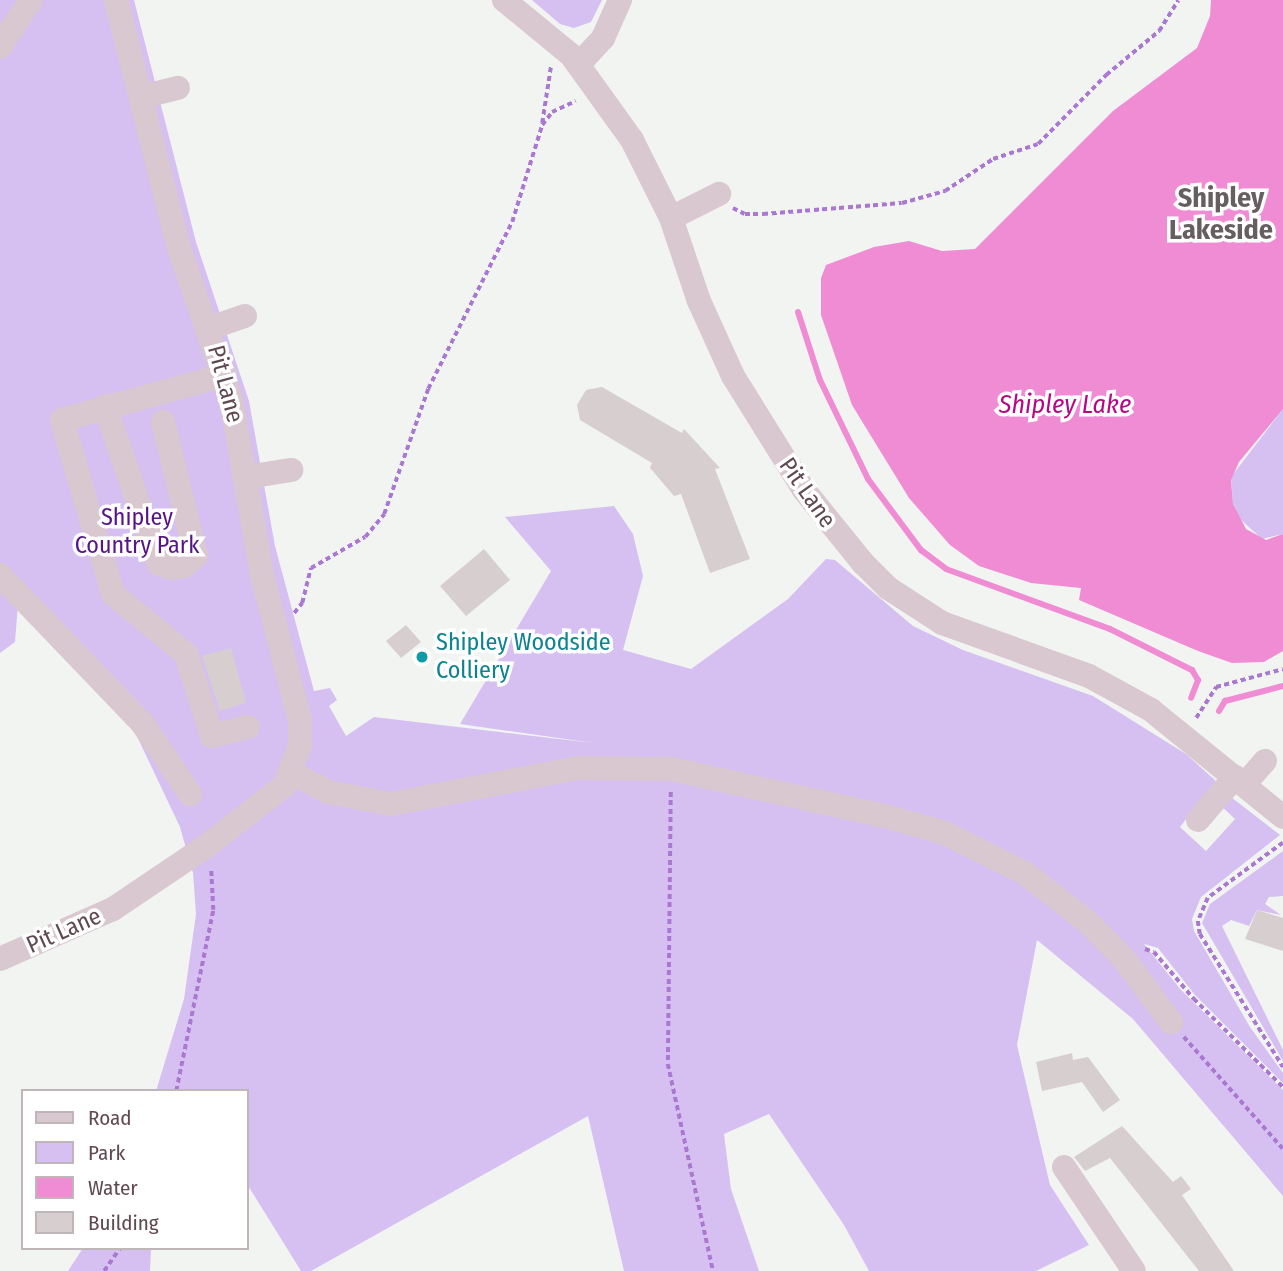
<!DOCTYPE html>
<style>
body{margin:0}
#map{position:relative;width:1283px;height:1271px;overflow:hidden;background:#f2f4f2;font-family:"Fira Sans Condensed",sans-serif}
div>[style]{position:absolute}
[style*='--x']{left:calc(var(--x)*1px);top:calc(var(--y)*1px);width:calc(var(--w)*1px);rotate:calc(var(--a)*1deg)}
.green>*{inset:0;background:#d6c0f1}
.water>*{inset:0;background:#ef8cd4}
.stream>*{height:6px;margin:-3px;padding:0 3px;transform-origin:3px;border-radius:3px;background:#ef8cd4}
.building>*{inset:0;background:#d7ced0}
.path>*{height:3.5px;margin-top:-1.75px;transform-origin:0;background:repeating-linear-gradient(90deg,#aa77d1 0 5px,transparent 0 8.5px)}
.minor>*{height:24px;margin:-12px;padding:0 12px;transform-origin:12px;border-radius:12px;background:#d9c8d0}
.dots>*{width:19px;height:19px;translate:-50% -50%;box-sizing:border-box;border:4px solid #fff;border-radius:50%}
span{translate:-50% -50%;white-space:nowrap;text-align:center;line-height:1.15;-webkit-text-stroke:7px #fff;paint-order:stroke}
.street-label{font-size:24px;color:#604953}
.park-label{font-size:24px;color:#551586}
.culture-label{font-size:24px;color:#0d838f}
.left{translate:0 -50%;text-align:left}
.water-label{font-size:26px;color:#b40884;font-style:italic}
.quarter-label{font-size:28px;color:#675e61;font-weight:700}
.legend{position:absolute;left:21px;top:1089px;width:228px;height:161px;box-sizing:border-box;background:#fff;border:2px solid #bfb6ba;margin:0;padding:9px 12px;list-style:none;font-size:21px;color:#604953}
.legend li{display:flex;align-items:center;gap:14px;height:35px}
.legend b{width:35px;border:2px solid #bfb6ba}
</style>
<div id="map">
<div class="green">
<div style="clip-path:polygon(0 0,134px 0,196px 242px,249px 401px,275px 546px,314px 691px,330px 688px,337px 700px,329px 706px,346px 736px,374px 717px,593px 743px,460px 724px,551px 571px,505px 517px,614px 506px,633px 534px,643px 576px,623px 650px,691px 669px,788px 599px,826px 559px,835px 560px,913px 626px,963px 650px,1093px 696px,1186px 754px,1216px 781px,1180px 827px,1206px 851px,1235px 819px,1220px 805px,1231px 797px,1280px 835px,1201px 897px,1192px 919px,1194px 931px,1250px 1027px,1283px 1073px,1283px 1083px,1195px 995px,1158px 948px,1144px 944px,1181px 990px,1283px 1090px,1283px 1196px,1133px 1019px,1037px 940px,1017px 1045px,1050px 1185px,1089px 1245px,1036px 1271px,869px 1271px,844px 1225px,769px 1114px,724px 1134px,731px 1189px,759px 1271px,624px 1271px,588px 1116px,311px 1271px,301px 1271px,247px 1184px,247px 1091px,156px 1091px,184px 999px,196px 914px,193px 873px,180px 827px,134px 730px,18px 604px,15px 642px,0 653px)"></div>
<div style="clip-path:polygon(532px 0,602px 0,591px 22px,574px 28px,560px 24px)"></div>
<div style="clip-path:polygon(1283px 409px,1283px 534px,1262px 539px,1240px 519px,1233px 504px,1231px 477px)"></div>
<div style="clip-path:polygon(1283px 851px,1283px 896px,1269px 897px,1265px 904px,1281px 915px,1257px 910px,1249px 926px,1231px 920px,1222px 926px,1283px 1050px,1283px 1061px,1202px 923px,1210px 904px)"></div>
<div style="clip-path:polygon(83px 1248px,151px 1248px,150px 1271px,68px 1271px)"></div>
</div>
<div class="water">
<div style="clip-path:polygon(1211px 0,1283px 0,1283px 409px,1239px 462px,1231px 480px,1233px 504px,1246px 529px,1266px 540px,1283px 534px,1283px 651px,1264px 662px,1232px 663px,1198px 651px,1079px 600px,1081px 588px,1031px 583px,979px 566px,950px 545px,909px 498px,852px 405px,821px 315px,821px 278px,826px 265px,874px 247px,909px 241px,942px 251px,975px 249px,1113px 111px,1197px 48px,1210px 16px)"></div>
</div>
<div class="stream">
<div style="--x:798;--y:312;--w:71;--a:72.1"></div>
<div style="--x:820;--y:380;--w:110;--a:64.1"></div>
<div style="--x:868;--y:479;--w:89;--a:53.3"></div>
<div style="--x:921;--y:550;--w:31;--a:37"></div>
<div style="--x:946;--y:569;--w:175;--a:20.1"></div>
<div style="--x:1110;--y:629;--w:92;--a:26.6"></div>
<div style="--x:1192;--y:670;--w:12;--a:59"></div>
<div style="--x:1198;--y:680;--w:19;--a:111"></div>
<div style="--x:1219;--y:711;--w:12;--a:-59"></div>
<div style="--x:1225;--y:701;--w:60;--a:-14.5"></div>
</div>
<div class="building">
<div style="clip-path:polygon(602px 387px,682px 433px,684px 429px,720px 468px,715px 469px,750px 559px,710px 573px,681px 494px,674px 496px,650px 468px,652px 463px,580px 420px,577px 405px,586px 390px)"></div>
<div style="clip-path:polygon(484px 549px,510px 580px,466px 616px,440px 586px)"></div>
<div style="clip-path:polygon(406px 625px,421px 642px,401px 658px,386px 641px)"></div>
<div style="clip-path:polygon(231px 648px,246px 703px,220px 711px,202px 656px)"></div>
<div style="clip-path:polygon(1257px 910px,1283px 918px,1283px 951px,1245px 939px)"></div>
<div style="clip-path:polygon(1072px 1053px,1073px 1060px,1088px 1057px,1120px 1100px,1103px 1112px,1082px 1082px,1042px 1091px,1036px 1062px)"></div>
<div style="clip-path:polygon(1122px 1126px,1173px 1182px,1181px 1176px,1191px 1189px,1182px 1195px,1234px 1271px,1199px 1271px,1110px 1158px,1085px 1171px,1074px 1157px)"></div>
</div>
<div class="path">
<div style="--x:542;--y:123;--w:59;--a:-81.2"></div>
<div style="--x:733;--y:208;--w:13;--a:27"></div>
<div style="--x:745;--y:214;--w:18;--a:0"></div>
<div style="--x:763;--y:214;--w:139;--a:-4.5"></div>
<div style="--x:902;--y:203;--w:45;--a:-15.6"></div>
<div style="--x:945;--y:191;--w:58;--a:-33.7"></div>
<div style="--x:993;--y:159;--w:47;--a:-18.4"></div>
<div style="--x:1038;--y:144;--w:97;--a:-45.4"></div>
<div style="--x:1106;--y:75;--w:69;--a:-39.7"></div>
<div style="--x:1159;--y:31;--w:36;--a:-58"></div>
<div style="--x:294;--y:613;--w:13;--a:-51"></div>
<div style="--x:302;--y:603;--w:36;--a:-76"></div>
<div style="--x:311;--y:568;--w:62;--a:-29.9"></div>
<div style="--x:365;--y:537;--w:30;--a:-50"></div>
<div style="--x:384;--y:514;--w:133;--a:-70.6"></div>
<div style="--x:428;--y:389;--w:187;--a:-63.3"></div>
<div style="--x:512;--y:222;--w:102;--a:-72.8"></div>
<div style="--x:542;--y:125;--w:16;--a:-52"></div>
<div style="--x:552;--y:112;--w:26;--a:-25"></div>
<div style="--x:1196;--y:718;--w:37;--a:-57"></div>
<div style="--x:1216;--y:687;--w:69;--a:-15"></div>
<div style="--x:671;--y:792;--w:272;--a:90.6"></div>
<div style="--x:668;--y:1064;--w:212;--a:77.7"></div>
<div style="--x:1283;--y:843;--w:93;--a:143.7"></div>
<div style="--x:1208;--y:898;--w:25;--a:113"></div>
<div style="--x:1198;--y:921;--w:13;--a:81"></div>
<div style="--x:1200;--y:934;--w:157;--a:58"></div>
<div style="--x:1145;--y:949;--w:9;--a:18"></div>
<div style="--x:1154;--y:952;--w:62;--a:49.6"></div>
<div style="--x:1194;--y:999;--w:125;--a:44.7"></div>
<div style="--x:1184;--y:1037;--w:149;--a:48.5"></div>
<div style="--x:176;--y:1091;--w:185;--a:-78.4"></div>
<div style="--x:213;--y:910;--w:40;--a:-92.9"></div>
<div style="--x:104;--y:1271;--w:28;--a:-55"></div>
</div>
<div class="minor">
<div style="--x:504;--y:0;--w:87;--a:39.4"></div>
<div style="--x:571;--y:55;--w:105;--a:54.3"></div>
<div style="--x:632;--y:140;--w:87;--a:63.4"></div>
<div style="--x:671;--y:218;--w:88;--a:71.4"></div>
<div style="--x:699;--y:301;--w:82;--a:65.6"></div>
<div style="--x:733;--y:376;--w:134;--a:58.1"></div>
<div style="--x:804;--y:490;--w:94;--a:51.1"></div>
<div style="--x:863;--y:563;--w:35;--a:45"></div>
<div style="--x:888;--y:588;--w:64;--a:32.9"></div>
<div style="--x:942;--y:623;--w:156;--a:19.8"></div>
<div style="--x:1089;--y:676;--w:71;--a:28.7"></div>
<div style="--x:1151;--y:710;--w:170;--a:39"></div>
<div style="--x:0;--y:47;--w:56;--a:-56.6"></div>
<div style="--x:579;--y:64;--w:35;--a:-47"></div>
<div style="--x:603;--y:38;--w:42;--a:-65.9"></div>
<div style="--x:141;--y:97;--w:38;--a:-14"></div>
<div style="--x:671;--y:218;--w:54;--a:-26.6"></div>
<div style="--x:210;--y:328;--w:37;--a:-19"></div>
<div style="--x:225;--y:375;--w:169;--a:164.6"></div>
<div style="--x:62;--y:420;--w:181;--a:73.7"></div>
<div style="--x:113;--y:594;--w:94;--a:39.4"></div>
<div style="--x:186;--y:654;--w:86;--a:72.4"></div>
<div style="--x:212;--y:736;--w:37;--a:-14"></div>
<div style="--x:105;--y:406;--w:167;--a:71.1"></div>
<div style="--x:159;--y:564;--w:12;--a:20"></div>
<div style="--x:170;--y:568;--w:14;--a:-8"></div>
<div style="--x:184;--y:566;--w:16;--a:-40"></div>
<div style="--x:196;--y:556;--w:138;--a:-103.8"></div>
<div style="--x:247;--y:477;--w:45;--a:-9"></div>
<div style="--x:0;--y:575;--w:205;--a:46.2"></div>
<div style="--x:142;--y:723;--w:86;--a:55.9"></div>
<div style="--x:292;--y:773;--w:41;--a:27.8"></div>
<div style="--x:328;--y:792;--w:64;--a:10.8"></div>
<div style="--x:391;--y:804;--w:190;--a:-10.9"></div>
<div style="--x:578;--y:768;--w:93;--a:0.6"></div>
<div style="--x:671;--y:769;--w:215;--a:12.4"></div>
<div style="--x:881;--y:815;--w:66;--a:15.7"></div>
<div style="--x:945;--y:833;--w:89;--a:26.6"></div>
<div style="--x:1025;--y:873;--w:81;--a:38"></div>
<div style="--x:1089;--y:923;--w:50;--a:45.8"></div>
<div style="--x:1124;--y:959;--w:79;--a:53.3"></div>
<div style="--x:1244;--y:785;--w:32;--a:-49"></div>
<div style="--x:1198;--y:820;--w:57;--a:-49.3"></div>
<div style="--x:0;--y:959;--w:124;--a:-23.9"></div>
<div style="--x:113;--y:909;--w:111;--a:-34"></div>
<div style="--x:205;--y:847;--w:100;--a:-37.7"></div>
<div style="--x:284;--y:786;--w:44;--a:-68.7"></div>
<div style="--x:300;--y:745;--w:24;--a:-90"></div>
<div style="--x:300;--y:721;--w:151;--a:-104.6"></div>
<div style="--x:262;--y:575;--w:179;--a:-100"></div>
<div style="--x:231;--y:399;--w:163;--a:-109"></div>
<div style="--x:178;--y:245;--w:253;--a:-104.2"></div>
<div style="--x:1064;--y:1167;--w:125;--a:56.1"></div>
</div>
<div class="dots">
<div style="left:422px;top:657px;background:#0f9aa8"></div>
</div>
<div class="street-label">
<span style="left:225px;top:384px;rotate:75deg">Pit Lane</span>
<span style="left:807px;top:493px;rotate:55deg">Pit Lane</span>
<span style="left:64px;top:931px;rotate:-24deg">Pit Lane</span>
</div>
<div class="park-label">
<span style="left:137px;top:532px">Shipley<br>Country Park</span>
</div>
<div class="culture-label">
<span class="left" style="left:436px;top:657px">Shipley Woodside<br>Colliery</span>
</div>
<div class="water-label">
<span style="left:1065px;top:405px">Shipley Lake</span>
</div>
<div class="quarter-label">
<span style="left:1221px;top:214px">Shipley<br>Lakeside</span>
</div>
<ul class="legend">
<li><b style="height:9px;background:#d9c8d0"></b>Road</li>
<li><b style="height:19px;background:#d6c0f1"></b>Park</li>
<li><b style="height:19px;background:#ef8cd4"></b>Water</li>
<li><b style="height:19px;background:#d7ced0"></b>Building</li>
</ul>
</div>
